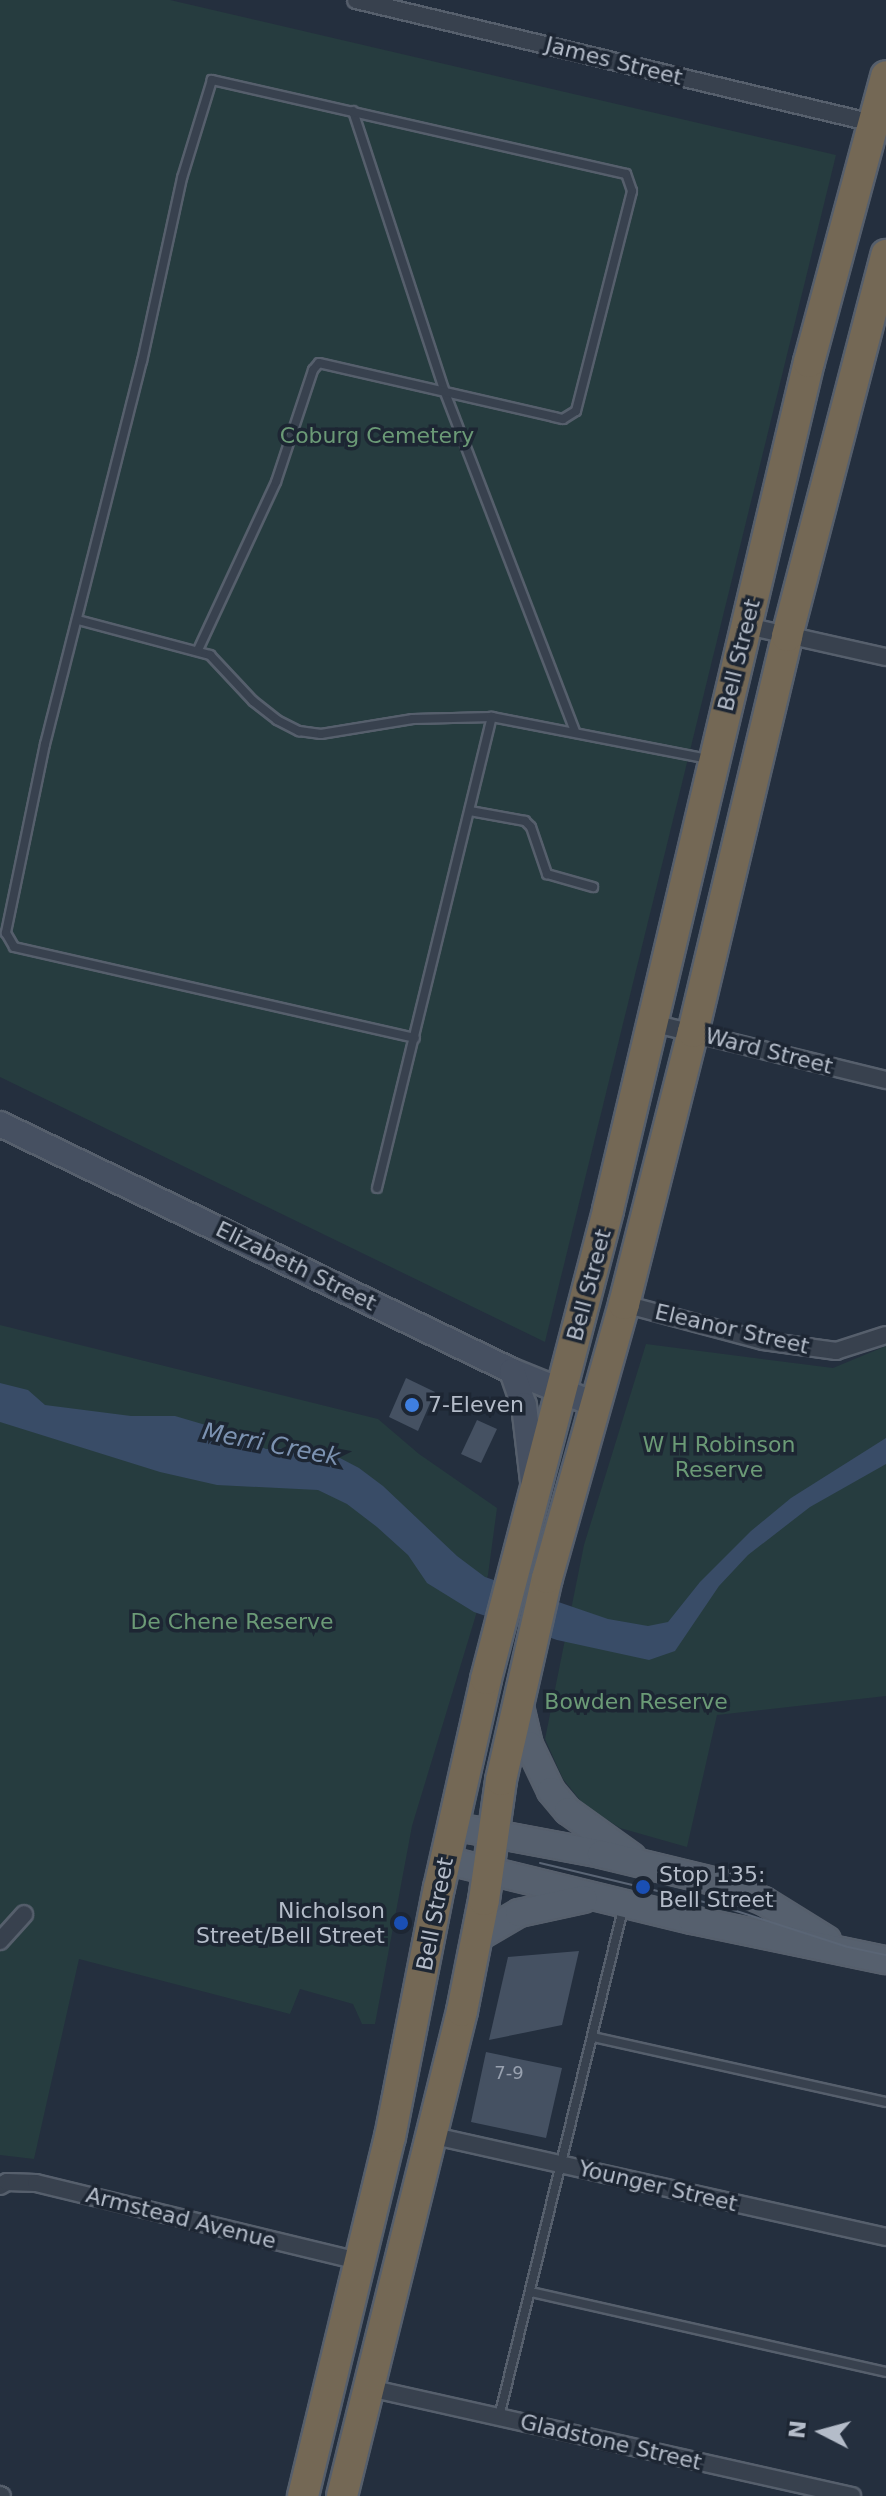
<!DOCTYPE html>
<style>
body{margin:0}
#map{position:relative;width:886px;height:2496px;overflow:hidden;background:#242f3e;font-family:"DejaVu Sans",sans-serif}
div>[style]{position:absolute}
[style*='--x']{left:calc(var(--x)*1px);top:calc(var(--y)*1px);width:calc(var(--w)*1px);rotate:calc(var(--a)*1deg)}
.green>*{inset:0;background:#263c3f}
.water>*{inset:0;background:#394c67}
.building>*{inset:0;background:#455162}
.roads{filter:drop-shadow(2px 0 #565f6c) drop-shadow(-2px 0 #565f6c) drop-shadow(0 2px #565f6c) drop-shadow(0 -2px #565f6c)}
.lane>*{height:8px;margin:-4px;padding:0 4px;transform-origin:4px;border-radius:4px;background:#38414e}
.street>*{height:16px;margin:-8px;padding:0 8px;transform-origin:8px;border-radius:8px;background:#38414e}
.secondary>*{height:24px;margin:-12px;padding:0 12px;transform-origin:12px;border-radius:12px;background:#465061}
.primary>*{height:26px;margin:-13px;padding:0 13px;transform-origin:13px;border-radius:13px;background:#56606e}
.highway>*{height:30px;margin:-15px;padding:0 15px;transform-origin:15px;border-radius:15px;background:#746855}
.tram>*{height:2px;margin:-1px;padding:0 1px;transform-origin:1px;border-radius:1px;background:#5a6575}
.dots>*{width:22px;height:22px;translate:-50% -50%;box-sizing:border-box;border:4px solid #1d2633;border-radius:50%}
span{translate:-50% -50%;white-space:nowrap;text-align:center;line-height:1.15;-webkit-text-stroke:7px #1d2633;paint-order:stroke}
.number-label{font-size:18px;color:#98a1af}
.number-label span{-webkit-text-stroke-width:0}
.street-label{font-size:22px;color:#b4bcc9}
.park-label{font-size:22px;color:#6b9a76}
.poi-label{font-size:22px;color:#b4bcc9}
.left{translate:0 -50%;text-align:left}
.right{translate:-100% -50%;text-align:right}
.water-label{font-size:24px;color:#7c92b1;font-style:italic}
.north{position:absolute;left:782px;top:2392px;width:80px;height:80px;-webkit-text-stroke:6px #1d2633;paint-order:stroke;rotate:276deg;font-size:22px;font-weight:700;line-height:32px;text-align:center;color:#b4bcc9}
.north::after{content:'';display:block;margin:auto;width:28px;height:36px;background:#b4bcc9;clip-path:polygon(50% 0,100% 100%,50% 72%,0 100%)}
</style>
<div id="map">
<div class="green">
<div style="clip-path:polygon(0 0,170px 0,836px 155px,545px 1342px,0 1077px)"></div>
<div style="clip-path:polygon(0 1325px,378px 1419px,419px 1454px,497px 1508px,488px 1575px,412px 1826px,375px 2024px,362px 2024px,353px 2004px,300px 1989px,290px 2014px,79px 1959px,34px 2159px,0 2155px)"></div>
<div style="clip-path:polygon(646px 1344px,833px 1368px,886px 1346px,886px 1696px,717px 1715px,687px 1847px,620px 1828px,584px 1805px,563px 1779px,545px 1739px,584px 1545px)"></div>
</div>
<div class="water">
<div style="clip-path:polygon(0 1383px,28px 1390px,45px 1405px,131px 1416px,175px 1416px,226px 1431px,266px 1449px,319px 1447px,359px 1468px,383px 1486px,457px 1556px,485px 1577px,608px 1619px,648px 1626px,668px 1622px,700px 1582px,751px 1531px,791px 1498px,886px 1438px,886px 1464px,810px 1507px,748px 1555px,719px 1586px,675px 1651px,649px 1660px,557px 1640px,474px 1612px,427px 1583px,408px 1555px,377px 1527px,347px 1504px,318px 1490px,217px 1485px,160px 1472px,0 1422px)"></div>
</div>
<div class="building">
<div style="clip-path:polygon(406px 1378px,435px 1392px,418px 1431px,389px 1417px)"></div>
<div style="clip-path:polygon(477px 1420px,497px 1429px,481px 1463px,461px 1454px)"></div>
<div style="clip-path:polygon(579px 1951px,562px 2025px,489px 2040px,508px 1957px)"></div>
<div style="clip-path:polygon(486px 2052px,562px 2068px,546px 2138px,471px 2122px)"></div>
</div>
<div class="roads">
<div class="lane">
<div style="--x:353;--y:111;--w:293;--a:71.9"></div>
<div style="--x:444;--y:390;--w:366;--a:69"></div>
<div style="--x:78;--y:620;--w:137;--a:14.9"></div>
<div style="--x:210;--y:655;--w:63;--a:46.9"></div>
<div style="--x:253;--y:701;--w:31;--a:38"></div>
<div style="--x:277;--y:720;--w:25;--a:27"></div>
<div style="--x:299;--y:731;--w:22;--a:8"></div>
<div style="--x:321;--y:734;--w:93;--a:-9.3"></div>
<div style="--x:413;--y:719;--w:79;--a:-1.5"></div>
<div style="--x:492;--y:717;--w:221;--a:11"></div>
<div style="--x:198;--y:650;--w:185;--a:-65.1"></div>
<div style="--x:276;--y:482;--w:118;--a:-71.7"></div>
<div style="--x:313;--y:370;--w:9;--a:-49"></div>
<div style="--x:319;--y:363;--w:241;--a:12.9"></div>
<div style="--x:554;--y:417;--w:9;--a:13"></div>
<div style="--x:563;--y:419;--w:15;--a:-32"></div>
<div style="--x:576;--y:411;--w:227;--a:-75.7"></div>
<div style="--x:632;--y:191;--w:18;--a:-109"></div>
<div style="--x:626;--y:174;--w:425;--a:-167.2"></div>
<div style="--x:212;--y:80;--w:102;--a:107"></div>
<div style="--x:182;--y:178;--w:187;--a:102.3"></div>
<div style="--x:142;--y:361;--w:395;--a:104.2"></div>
<div style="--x:45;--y:744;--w:193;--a:101.7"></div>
<div style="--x:6;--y:933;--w:16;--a:60"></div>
<div style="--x:14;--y:947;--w:411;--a:12.8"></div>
<div style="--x:470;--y:811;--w:56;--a:10.3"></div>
<div style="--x:525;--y:821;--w:8;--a:45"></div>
<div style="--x:531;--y:827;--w:50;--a:71.2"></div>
<div style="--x:547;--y:874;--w:48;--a:15.8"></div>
<div style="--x:377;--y:1188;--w:485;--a:-76.3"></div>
<div style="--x:593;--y:2037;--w:300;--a:12.5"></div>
<div style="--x:531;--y:2292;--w:364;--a:12.7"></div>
<div style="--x:499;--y:2417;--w:523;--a:-76.28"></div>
</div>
<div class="street">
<div style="--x:356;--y:0;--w:531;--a:13.38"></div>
<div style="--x:747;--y:626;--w:142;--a:12.6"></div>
<div style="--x:652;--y:1023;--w:241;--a:13.7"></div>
<div style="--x:624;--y:1304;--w:144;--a:14.9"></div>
<div style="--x:763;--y:1341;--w:74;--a:7.8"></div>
<div style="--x:836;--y:1351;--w:52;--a:-17.7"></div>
<div style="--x:0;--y:1941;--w:36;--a:-48"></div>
<div style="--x:430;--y:2135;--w:467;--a:12.6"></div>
<div style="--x:0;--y:2186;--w:8;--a:-30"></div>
<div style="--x:7;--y:2182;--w:29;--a:2"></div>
<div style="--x:36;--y:2183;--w:335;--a:13.6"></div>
<div style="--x:369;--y:2388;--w:495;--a:12.6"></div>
<div style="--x:0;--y:2495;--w:2;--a:27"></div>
</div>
<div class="secondary">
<div style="--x:0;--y:1124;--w:568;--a:25.75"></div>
<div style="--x:512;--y:1371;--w:88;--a:21.9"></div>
<div style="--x:512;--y:1371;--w:36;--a:71"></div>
<div style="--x:524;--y:1405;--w:78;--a:83.3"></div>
</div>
<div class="primary">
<div style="--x:519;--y:1702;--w:44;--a:76.9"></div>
<div style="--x:529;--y:1745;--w:51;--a:64.4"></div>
<div style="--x:551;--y:1791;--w:26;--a:50"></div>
<div style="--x:568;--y:1811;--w:79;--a:35.7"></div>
<div style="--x:452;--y:1826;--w:152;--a:10.6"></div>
<div style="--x:601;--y:1854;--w:123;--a:13.6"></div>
<div style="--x:721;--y:1883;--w:47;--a:22.7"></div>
<div style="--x:764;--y:1901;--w:74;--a:31.8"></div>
<div style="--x:445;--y:1860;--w:254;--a:13.7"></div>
<div style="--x:692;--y:1920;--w:198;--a:11.7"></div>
<div style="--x:478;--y:1937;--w:48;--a:-30.3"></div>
<div style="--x:519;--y:1913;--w:66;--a:-12.3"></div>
</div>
<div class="highway">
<div style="--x:303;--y:2496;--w:369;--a:-76.4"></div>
<div style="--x:390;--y:2137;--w:254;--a:-78.9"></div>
<div style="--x:439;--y:1888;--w:214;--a:-77.3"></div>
<div style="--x:486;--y:1679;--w:485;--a:-75.4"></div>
<div style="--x:608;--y:1210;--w:871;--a:-76.67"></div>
<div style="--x:809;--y:362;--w:296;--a:-74.9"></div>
<div style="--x:342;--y:2496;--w:500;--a:-76.1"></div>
<div style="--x:462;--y:2011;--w:113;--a:-78.8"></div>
<div style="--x:484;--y:1900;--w:121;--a:-81.9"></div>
<div style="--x:501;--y:1780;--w:207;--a:-77.2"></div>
<div style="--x:547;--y:1578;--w:285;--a:-74.3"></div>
<div style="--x:624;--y:1304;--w:281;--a:-75.8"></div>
<div style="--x:693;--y:1032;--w:407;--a:-76.6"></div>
<div style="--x:787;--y:636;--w:394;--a:-75.4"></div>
</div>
</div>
<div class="tram">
<div style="--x:540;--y:1863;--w:189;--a:13.4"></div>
<div style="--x:724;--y:1907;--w:130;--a:17.9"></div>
<div style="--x:848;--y:1947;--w:39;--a:12"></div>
</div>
<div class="dots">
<div style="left:412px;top:1405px;background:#3f7fe0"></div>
<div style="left:643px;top:1887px;background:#1a4fb4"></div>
<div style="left:401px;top:1923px;background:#1a4fb4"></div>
</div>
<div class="number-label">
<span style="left:509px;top:2073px">7-9</span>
</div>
<div class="street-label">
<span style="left:614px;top:61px;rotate:14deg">James Street</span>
<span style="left:739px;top:655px;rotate:-76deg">Bell Street</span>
<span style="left:769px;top:1051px;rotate:14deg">Ward Street</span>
<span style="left:296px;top:1266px;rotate:26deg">Elizabeth Street</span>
<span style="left:589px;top:1285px;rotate:-75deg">Bell Street</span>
<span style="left:732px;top:1329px;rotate:13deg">Eleanor Street</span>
<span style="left:435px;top:1914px;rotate:-79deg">Bell Street</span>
<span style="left:658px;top:2186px;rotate:13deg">Younger Street</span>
<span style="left:181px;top:2218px;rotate:14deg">Armstead Avenue</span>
<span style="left:611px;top:2442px;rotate:13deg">Gladstone Street</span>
</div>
<div class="park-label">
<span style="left:377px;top:436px">Coburg Cemetery</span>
<span style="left:719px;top:1457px">W H Robinson<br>Reserve</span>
<span style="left:232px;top:1622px">De Chene Reserve</span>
<span style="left:636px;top:1702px">Bowden Reserve</span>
</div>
<div class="poi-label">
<span class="left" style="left:428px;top:1405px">7-Eleven</span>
<span class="left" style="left:659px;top:1887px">Stop 135:<br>Bell Street</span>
<span class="right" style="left:385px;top:1923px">Nicholson<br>Street/Bell Street</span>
</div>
<div class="water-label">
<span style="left:271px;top:1445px;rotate:11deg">Merri Creek</span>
</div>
<div class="north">N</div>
</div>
